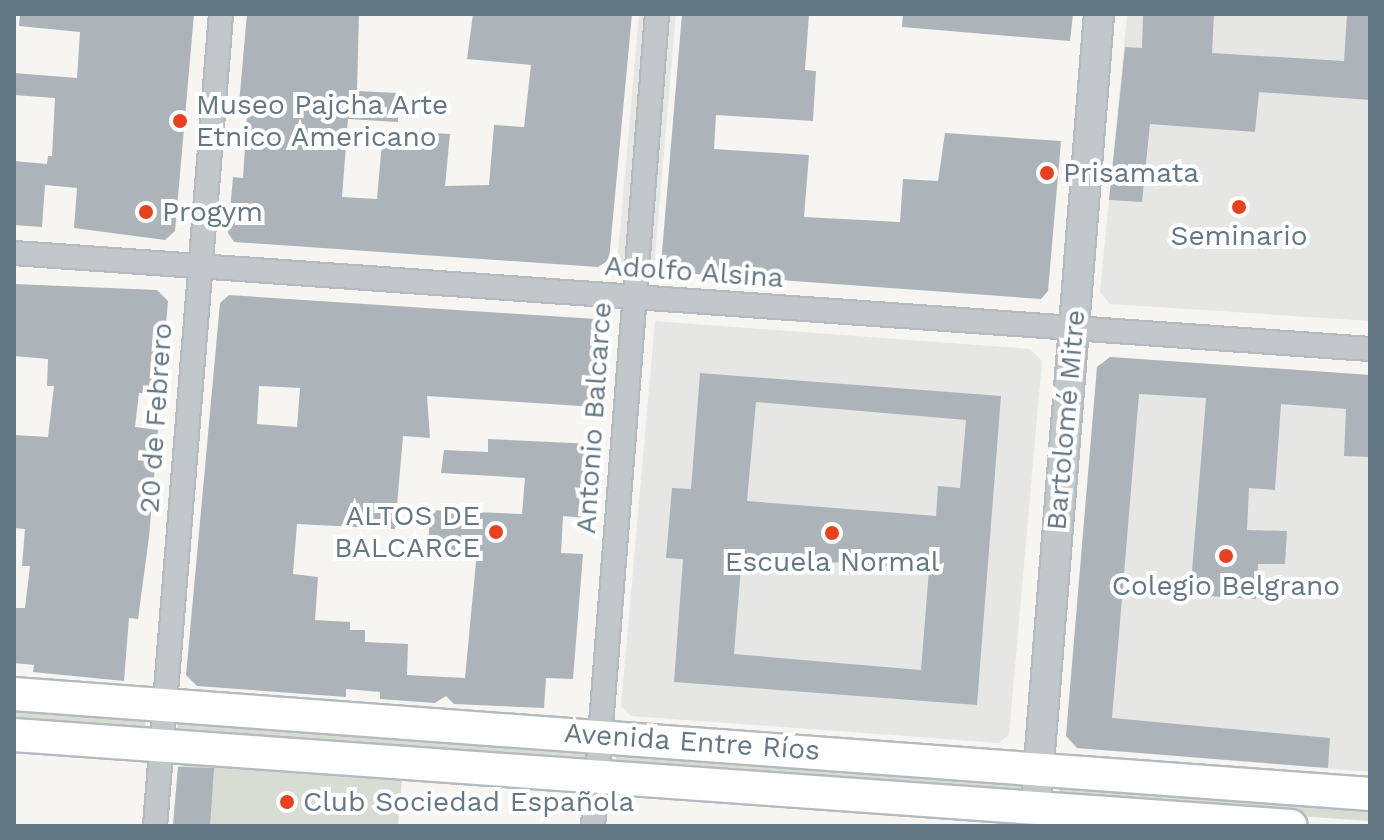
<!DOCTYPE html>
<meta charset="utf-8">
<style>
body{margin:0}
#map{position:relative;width:1384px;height:840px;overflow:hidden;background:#f6f5f1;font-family:"Work Sans",sans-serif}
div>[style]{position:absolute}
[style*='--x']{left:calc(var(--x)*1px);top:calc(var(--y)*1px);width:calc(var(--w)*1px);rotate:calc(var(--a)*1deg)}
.built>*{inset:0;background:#e6e7e5}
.green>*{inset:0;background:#d7ddd2}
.building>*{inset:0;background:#acb4b9}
.roads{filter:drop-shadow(2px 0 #b4babe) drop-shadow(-2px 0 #b4babe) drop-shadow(0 2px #b4babe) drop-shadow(0 -2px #b4babe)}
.minor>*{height:22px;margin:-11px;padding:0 11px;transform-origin:11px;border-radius:11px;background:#c2c7c9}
.tertiary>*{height:28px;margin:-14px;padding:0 14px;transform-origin:14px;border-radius:14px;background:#c2c7c9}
.secondary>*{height:32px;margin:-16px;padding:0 16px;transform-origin:16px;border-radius:16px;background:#fff}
.dots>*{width:22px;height:22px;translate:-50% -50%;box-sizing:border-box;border:4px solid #fff;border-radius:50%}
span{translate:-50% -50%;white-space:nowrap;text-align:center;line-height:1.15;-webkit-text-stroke:8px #fff;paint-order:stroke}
.poi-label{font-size:28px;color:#637784}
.left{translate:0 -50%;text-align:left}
.right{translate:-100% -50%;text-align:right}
.street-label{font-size:28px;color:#637784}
.frame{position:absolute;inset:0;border:16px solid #637784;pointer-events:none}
</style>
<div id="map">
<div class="built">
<div style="clip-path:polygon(639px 14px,676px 14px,653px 279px,616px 276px)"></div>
<div style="clip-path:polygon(1127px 14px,1370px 14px,1370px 321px,1110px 304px,1100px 292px)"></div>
<div style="clip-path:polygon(655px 321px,1030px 349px,1042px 361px,1009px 735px,999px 743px,631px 716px,621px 706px)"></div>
<div style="clip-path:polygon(1110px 357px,1370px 375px,1370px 772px,1077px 748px,1066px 736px,1097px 367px)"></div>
</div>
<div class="green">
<div style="clip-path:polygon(14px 706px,146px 716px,145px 732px,14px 723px)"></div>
<div style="clip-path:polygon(178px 719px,586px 747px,585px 764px,177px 736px)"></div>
<div style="clip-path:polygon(617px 749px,1025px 777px,1024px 794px,615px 766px)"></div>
<div style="clip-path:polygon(196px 759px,402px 778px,398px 826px,173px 826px,178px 767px)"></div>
<div style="clip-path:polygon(1060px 782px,1370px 804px,1370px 821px,1059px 799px)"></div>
</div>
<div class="building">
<div style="clip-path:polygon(20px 14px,194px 14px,175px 231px,165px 240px,74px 228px,77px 188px,45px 185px,42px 227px,14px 225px,14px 161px,47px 164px,48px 156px,52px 156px,55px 98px,14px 95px,14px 73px,77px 78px,80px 32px,19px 26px)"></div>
<div style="clip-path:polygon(247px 14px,359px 14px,357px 91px,398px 93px,398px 122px,348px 119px,342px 197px,377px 199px,383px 130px,450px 134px,445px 186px,489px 185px,494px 125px,524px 127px,531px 65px,467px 59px,473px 14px,632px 14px,609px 260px,598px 267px,234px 242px,228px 233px,233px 177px,243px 178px,247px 116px,238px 115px)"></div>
<div style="clip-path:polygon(682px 14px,809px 14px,805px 70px,816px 71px,813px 121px,716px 115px,714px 149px,809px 155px,804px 217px,900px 222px,903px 179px,938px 181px,945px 133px,1061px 141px,1048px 291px,1041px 299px,667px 272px,661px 264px)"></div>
<div style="clip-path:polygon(903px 14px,1073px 14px,1070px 41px,902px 27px)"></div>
<div style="clip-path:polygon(1143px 14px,1214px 14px,1212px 53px,1344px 61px,1347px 14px,1370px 14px,1370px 100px,1259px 92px,1255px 132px,1150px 124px,1142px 202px,1109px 200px,1125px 47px,1142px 48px)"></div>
<div style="clip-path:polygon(14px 284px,157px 290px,168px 301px,160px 394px,139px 393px,135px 427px,158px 430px,149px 537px,138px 619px,129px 618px,124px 681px,33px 672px,34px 665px,14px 663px,14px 608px,25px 608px,30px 566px,22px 566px,25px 529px,14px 528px,14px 435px,48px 437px,54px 386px,47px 386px,48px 359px,14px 356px)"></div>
<div style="clip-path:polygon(evenodd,229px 295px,596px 319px,603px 328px,596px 407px,427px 396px,430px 438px,403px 436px,395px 529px,297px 524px,293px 574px,318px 577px,315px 620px,350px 622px,350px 630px,365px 630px,365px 642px,408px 644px,407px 675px,465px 678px,477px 551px,428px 549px,430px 510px,522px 514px,525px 478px,441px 473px,444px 450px,488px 452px,488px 439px,593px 444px,586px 518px,563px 516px,561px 553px,583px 554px,573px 679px,546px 678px,544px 708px,454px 704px,446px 696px,435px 703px,380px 699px,380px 692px,346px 689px,346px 697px,197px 686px,186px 675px,220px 303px,229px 295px,259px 386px,300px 388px,297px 427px,257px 424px,259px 386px)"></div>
<div style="clip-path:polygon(1110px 357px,1370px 375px,1370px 457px,1344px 456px,1346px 409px,1281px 404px,1275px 490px,1249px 488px,1247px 530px,1287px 531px,1285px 564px,1258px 564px,1256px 599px,1190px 595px,1206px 398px,1139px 394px,1112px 718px,1330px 738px,1328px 768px,1077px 748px,1066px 736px,1097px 367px)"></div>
<div style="clip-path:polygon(evenodd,700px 373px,1001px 396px,977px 705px,674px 682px,683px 559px,666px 558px,672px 488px,691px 489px,700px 373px,756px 402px,966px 420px,960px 488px,938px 486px,936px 516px,747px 501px,756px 402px,700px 373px,742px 555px,929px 570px,921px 670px,734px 654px,742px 555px)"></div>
<div style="clip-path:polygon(178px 767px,214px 768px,210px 826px,173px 826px)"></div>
</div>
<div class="roads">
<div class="minor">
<div style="--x:14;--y:253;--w:1359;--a:4.05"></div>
<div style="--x:155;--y:826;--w:815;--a:-85.35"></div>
<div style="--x:593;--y:826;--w:815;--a:-85.49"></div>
</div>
<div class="tertiary">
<div style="--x:1034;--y:826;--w:815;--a:-85.42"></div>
</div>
<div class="secondary">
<div style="--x:14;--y:694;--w:1360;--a:4.22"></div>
<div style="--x:14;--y:735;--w:1280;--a:4.08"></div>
</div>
</div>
<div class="dots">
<div style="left:180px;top:121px;background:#e9411e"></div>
<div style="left:1047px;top:173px;background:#e9411e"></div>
<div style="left:1239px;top:207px;background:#e9411e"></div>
<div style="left:146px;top:212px;background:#e9411e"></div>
<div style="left:496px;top:532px;background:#e9411e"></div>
<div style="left:832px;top:533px;background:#e9411e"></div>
<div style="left:1226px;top:556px;background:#e9411e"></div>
<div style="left:287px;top:802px;background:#e9411e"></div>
</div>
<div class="poi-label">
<span class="left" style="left:196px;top:121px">Museo Pajcha Arte<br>Etnico Americano</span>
<span class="left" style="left:1063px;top:173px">Prisamata</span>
<span class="left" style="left:162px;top:212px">Progym</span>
<span style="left:1239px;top:236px">Seminario</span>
<span class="right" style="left:480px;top:532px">ALTOS DE<br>BALCARCE</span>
<span style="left:832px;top:562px">Escuela Normal</span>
<span style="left:1226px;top:586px">Colegio Belgrano</span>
<span class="left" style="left:303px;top:802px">Club Sociedad Española</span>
</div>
<div class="street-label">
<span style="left:694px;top:272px;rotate:4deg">Adolfo Alsina</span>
<span style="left:156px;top:418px;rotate:-86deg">20 de Febrero</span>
<span style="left:594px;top:418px;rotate:-86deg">Antonio Balcarce</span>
<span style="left:1066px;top:420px;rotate:-85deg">Bartolomé Mitre</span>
<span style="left:692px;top:742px;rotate:4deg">Avenida Entre Ríos</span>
</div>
<div class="frame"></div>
</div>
